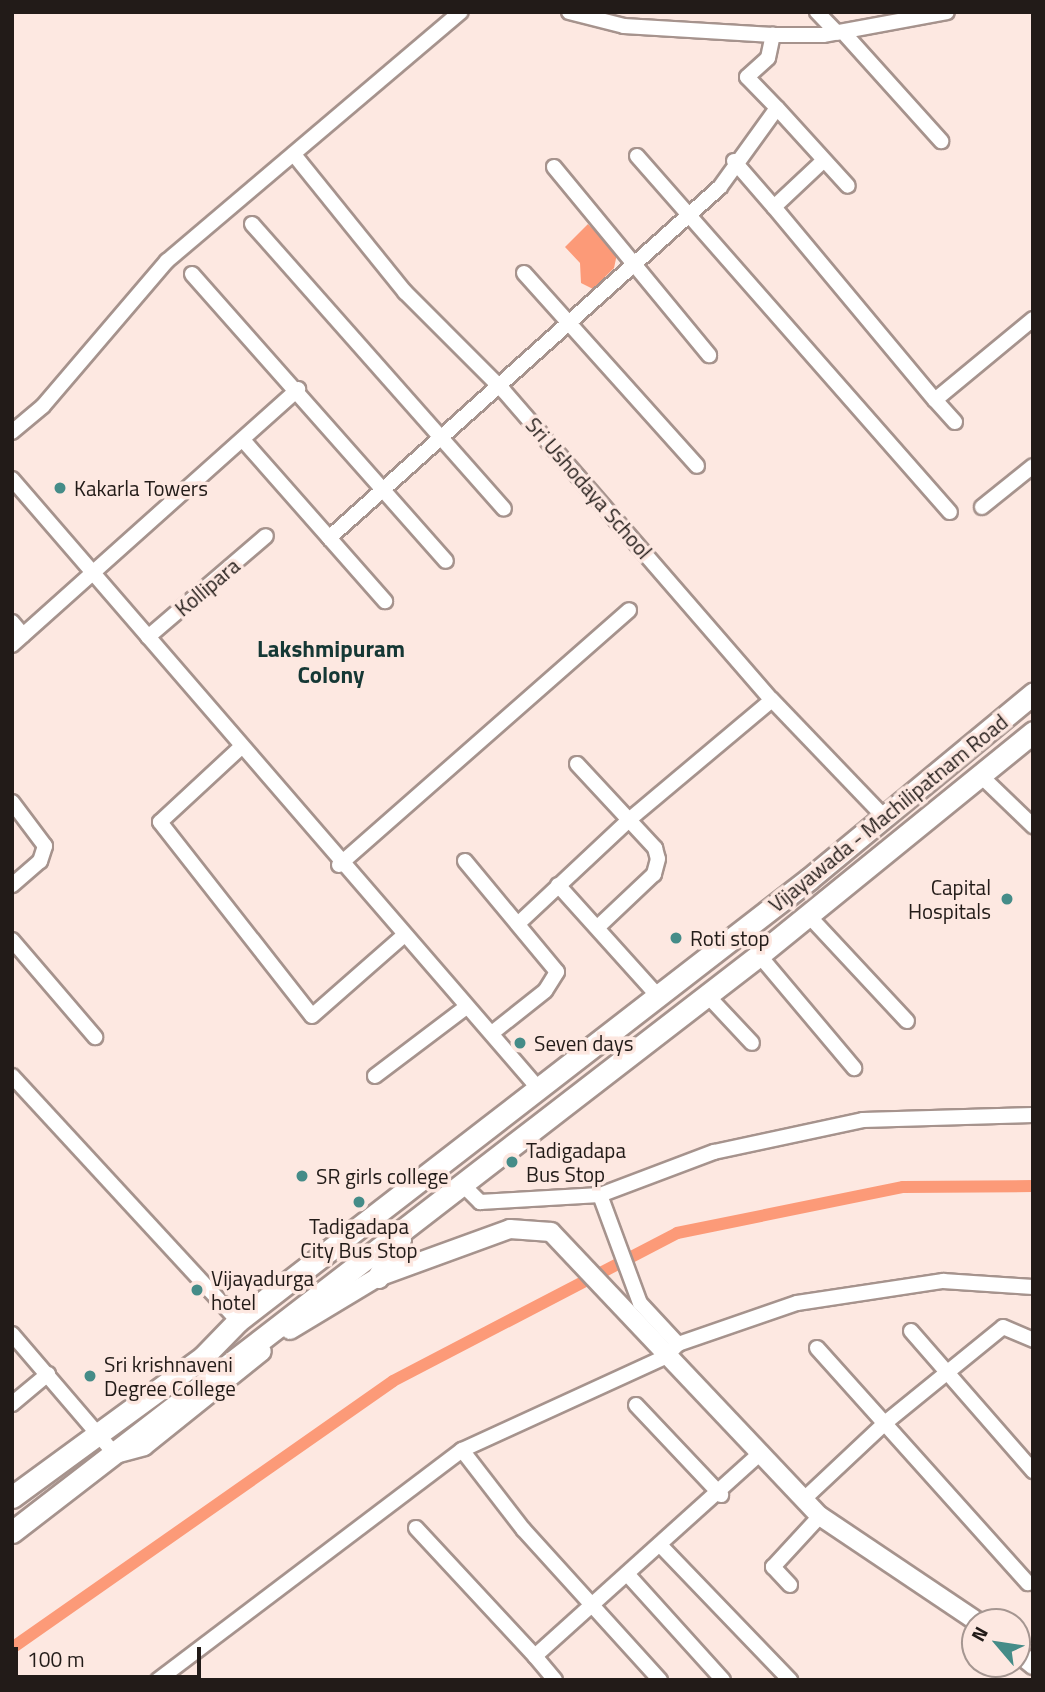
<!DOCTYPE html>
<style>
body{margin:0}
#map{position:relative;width:1045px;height:1692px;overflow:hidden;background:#fde8e1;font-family:"Titillium Web",sans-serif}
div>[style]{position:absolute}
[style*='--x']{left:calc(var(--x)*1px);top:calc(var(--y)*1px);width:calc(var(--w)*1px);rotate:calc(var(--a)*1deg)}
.water>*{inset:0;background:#fc9a78}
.canal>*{height:12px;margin:-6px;padding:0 6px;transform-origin:6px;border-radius:6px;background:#fc9a78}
.roads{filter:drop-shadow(2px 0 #a6938d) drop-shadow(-2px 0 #a6938d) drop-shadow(0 2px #a6938d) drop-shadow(0 -2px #a6938d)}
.minor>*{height:14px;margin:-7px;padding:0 7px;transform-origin:7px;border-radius:7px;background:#fff}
.major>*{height:18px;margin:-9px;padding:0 9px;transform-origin:9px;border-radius:9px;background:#fff}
.highway>*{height:21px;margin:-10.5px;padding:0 10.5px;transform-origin:10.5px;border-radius:10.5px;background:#fff}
.dots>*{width:19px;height:19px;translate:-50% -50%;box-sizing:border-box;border:4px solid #fde8e1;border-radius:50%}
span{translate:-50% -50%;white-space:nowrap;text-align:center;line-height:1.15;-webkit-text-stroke:7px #fde8e1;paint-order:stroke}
.poi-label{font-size:21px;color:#221b18}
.left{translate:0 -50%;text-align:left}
.right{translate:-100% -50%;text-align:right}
.street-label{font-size:21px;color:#221b18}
.neighbourhood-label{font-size:23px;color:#153835;font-weight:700}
.frame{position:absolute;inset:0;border:14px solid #221b18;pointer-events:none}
.north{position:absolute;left:961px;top:1608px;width:70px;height:70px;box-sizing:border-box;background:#fde8e1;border:2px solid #a59691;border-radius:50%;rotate:299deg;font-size:19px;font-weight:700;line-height:28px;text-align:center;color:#221b18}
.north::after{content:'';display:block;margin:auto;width:24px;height:32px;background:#458c88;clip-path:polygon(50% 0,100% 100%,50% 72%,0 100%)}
.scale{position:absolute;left:14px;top:1647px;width:187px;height:32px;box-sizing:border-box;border:4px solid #221b18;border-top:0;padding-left:9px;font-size:21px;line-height:24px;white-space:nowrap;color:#221b18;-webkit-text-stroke:5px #fde8e1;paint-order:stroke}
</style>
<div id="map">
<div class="water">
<div style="clip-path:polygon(588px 224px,617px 254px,614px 268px,593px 289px,581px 283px,580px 263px,565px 247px)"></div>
</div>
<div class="canal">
<div style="--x:12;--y:1648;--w:465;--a:-35"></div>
<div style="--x:393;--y:1381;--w:320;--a:-27.5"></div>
<div style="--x:677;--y:1233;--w:231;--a:-11.5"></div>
<div style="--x:903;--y:1187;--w:130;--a:-0.4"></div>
</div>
<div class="roads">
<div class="minor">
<div style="--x:569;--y:12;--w:57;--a:14.3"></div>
<div style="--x:624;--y:26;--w:149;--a:3.5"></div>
<div style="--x:773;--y:35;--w:50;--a:0"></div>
<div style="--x:823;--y:35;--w:126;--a:-10.5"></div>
<div style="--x:817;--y:12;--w:29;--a:46"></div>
<div style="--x:843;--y:32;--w:147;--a:48"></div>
<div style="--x:777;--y:108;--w:105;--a:47.7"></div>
<div style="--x:637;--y:156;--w:474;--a:48.7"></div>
<div style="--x:296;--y:157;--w:174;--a:51.1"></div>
<div style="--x:405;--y:292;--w:139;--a:45"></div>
<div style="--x:503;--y:390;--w:410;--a:49.1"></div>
<div style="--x:772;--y:700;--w:163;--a:46.2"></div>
<div style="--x:734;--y:161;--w:61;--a:49"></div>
<div style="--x:823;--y:161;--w:67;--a:136.8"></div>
<div style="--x:774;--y:207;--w:251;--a:50.2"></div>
<div style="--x:554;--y:167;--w:244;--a:50.5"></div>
<div style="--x:252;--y:224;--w:380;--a:48.5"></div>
<div style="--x:524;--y:273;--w:259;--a:48.1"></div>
<div style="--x:192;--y:274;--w:383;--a:48.5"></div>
<div style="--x:955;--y:422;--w:30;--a:-132"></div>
<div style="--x:935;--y:400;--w:127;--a:-39.6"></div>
<div style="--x:12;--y:432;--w:40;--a:-40"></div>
<div style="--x:43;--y:406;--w:191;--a:-49.5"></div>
<div style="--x:167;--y:261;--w:385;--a:-40.3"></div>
<div style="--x:243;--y:440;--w:215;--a:48.6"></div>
<div style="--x:12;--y:479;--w:806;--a:49.18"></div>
<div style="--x:982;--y:507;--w:65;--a:-38.8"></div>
<div style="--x:329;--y:538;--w:525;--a:-41.91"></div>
<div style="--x:720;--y:187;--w:97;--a:-54.2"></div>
<div style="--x:777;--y:108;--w:43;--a:-134.1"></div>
<div style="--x:747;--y:77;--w:28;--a:-42"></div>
<div style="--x:768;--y:58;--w:24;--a:-78"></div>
<div style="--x:12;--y:622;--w:17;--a:50"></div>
<div style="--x:148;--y:637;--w:155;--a:-40.6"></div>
<div style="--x:12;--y:645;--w:384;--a:-41.8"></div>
<div style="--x:240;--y:748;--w:109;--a:137.2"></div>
<div style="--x:160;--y:822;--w:246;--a:51.9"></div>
<div style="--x:312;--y:1016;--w:121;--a:-41.3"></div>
<div style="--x:577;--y:764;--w:115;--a:47.1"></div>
<div style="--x:655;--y:848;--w:11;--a:75"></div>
<div style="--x:658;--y:859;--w:16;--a:105"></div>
<div style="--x:654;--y:874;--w:77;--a:136.6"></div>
<div style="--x:980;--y:775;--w:74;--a:43.9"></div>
<div style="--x:12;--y:802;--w:55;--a:53.1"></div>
<div style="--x:45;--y:846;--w:16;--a:108"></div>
<div style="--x:40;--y:861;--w:37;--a:139"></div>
<div style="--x:465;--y:861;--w:144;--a:50.3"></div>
<div style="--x:557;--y:972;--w:22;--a:122"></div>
<div style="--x:545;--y:991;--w:68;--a:141.6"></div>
<div style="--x:339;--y:865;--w:386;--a:-41.3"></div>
<div style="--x:558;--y:885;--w:149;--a:48"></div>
<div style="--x:808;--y:915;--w:145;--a:47"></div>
<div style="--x:521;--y:921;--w:149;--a:-43.1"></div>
<div style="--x:630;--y:819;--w:185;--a:-40"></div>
<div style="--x:12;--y:940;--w:128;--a:49.4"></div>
<div style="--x:759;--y:955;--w:148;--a:49.9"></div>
<div style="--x:706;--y:994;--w:67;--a:46.8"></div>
<div style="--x:12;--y:1076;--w:333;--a:47.3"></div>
<div style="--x:375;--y:1076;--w:113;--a:-37.1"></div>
<div style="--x:464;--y:1186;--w:23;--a:45"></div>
<div style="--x:480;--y:1202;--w:120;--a:-3.3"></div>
<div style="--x:600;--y:1195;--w:122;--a:-20.7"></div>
<div style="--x:714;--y:1152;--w:152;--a:-12.1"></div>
<div style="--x:863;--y:1120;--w:170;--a:-1.7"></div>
<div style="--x:600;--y:1195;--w:115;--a:69.7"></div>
<div style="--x:640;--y:1303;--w:56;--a:47.2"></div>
<div style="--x:911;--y:1331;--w:186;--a:48.9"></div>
<div style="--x:12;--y:1334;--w:158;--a:49.4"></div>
<div style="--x:817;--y:1348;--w:316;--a:48.1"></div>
<div style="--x:12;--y:1404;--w:47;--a:-39.8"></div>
<div style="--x:636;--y:1405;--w:124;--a:46.6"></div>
<div style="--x:462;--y:1450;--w:100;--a:52.3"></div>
<div style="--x:523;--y:1529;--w:204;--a:47.8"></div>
<div style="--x:803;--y:1500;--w:112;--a:-43.2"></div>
<div style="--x:885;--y:1423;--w:152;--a:-39.1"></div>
<div style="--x:1003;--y:1327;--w:33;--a:23"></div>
<div style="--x:416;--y:1528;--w:175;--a:47.1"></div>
<div style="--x:662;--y:1547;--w:185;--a:46.1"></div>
<div style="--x:629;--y:1576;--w:140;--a:47.9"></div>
<div style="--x:790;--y:1585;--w:25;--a:-133"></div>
<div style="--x:773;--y:1567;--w:69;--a:-47.3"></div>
<div style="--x:158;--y:1680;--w:381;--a:-37.1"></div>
<div style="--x:462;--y:1450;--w:223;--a:-24.6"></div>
<div style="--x:665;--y:1357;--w:18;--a:-45"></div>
<div style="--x:678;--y:1344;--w:126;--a:-19"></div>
<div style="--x:797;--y:1303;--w:148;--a:-8.6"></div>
<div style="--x:943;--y:1281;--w:90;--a:3.8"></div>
<div style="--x:555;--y:1680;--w:31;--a:-130"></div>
<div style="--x:535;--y:1656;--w:299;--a:-42"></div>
</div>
<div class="major">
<div style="--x:290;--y:1330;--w:103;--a:-31.1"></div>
<div style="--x:378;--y:1277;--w:140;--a:-20"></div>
<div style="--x:510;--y:1229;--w:41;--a:4.2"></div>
<div style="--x:551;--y:1232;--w:391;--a:46.6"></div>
<div style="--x:820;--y:1516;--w:190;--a:33.9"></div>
<div style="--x:115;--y:1454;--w:30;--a:-15"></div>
<div style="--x:144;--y:1446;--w:151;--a:-38.8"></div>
<div style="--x:1017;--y:1652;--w:21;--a:39"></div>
</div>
<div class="highway">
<div style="--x:378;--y:1277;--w:44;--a:-59.9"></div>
<div style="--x:12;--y:1497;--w:237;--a:-36.2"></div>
<div style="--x:203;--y:1357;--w:50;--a:-45.8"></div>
<div style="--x:238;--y:1321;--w:722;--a:-37.74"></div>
<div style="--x:809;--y:879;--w:291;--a:-39.6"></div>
<div style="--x:12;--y:1532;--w:944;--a:-37.68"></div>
<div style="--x:759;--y:955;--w:353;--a:-39.1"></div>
</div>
</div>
<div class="dots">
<div style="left:60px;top:488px;background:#458c88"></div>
<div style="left:1007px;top:899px;background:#458c88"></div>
<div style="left:676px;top:938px;background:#458c88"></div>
<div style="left:520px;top:1043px;background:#458c88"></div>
<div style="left:512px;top:1162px;background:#458c88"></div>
<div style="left:302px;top:1176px;background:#458c88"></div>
<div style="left:359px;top:1202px;background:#458c88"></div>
<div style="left:197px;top:1290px;background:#458c88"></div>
<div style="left:90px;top:1376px;background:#458c88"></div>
</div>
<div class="poi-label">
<span class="left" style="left:74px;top:488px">Kakarla Towers</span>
<span class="right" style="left:991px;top:899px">Capital<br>Hospitals</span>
<span class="left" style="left:690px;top:938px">Roti stop</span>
<span class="left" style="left:534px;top:1043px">Seven days</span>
<span class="left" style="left:526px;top:1162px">Tadigadapa<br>Bus Stop</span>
<span class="left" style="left:316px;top:1176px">SR girls college</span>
<span style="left:359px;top:1238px">Tadigadapa<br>City Bus Stop</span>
<span class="left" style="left:211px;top:1290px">Vijayadurga<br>hotel</span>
<span class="left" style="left:104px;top:1376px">Sri krishnaveni<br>Degree College</span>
</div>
<div class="street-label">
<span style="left:589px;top:488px;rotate:49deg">Sri Ushodaya School</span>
<span style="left:207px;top:587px;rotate:-40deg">Kollipara</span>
<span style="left:888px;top:813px;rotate:-39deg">Vijayawada - Machilipatnam Road</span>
</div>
<div class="neighbourhood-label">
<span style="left:331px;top:662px">Lakshmipuram<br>Colony</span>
</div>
<div class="frame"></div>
<div class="north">N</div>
<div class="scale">100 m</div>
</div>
